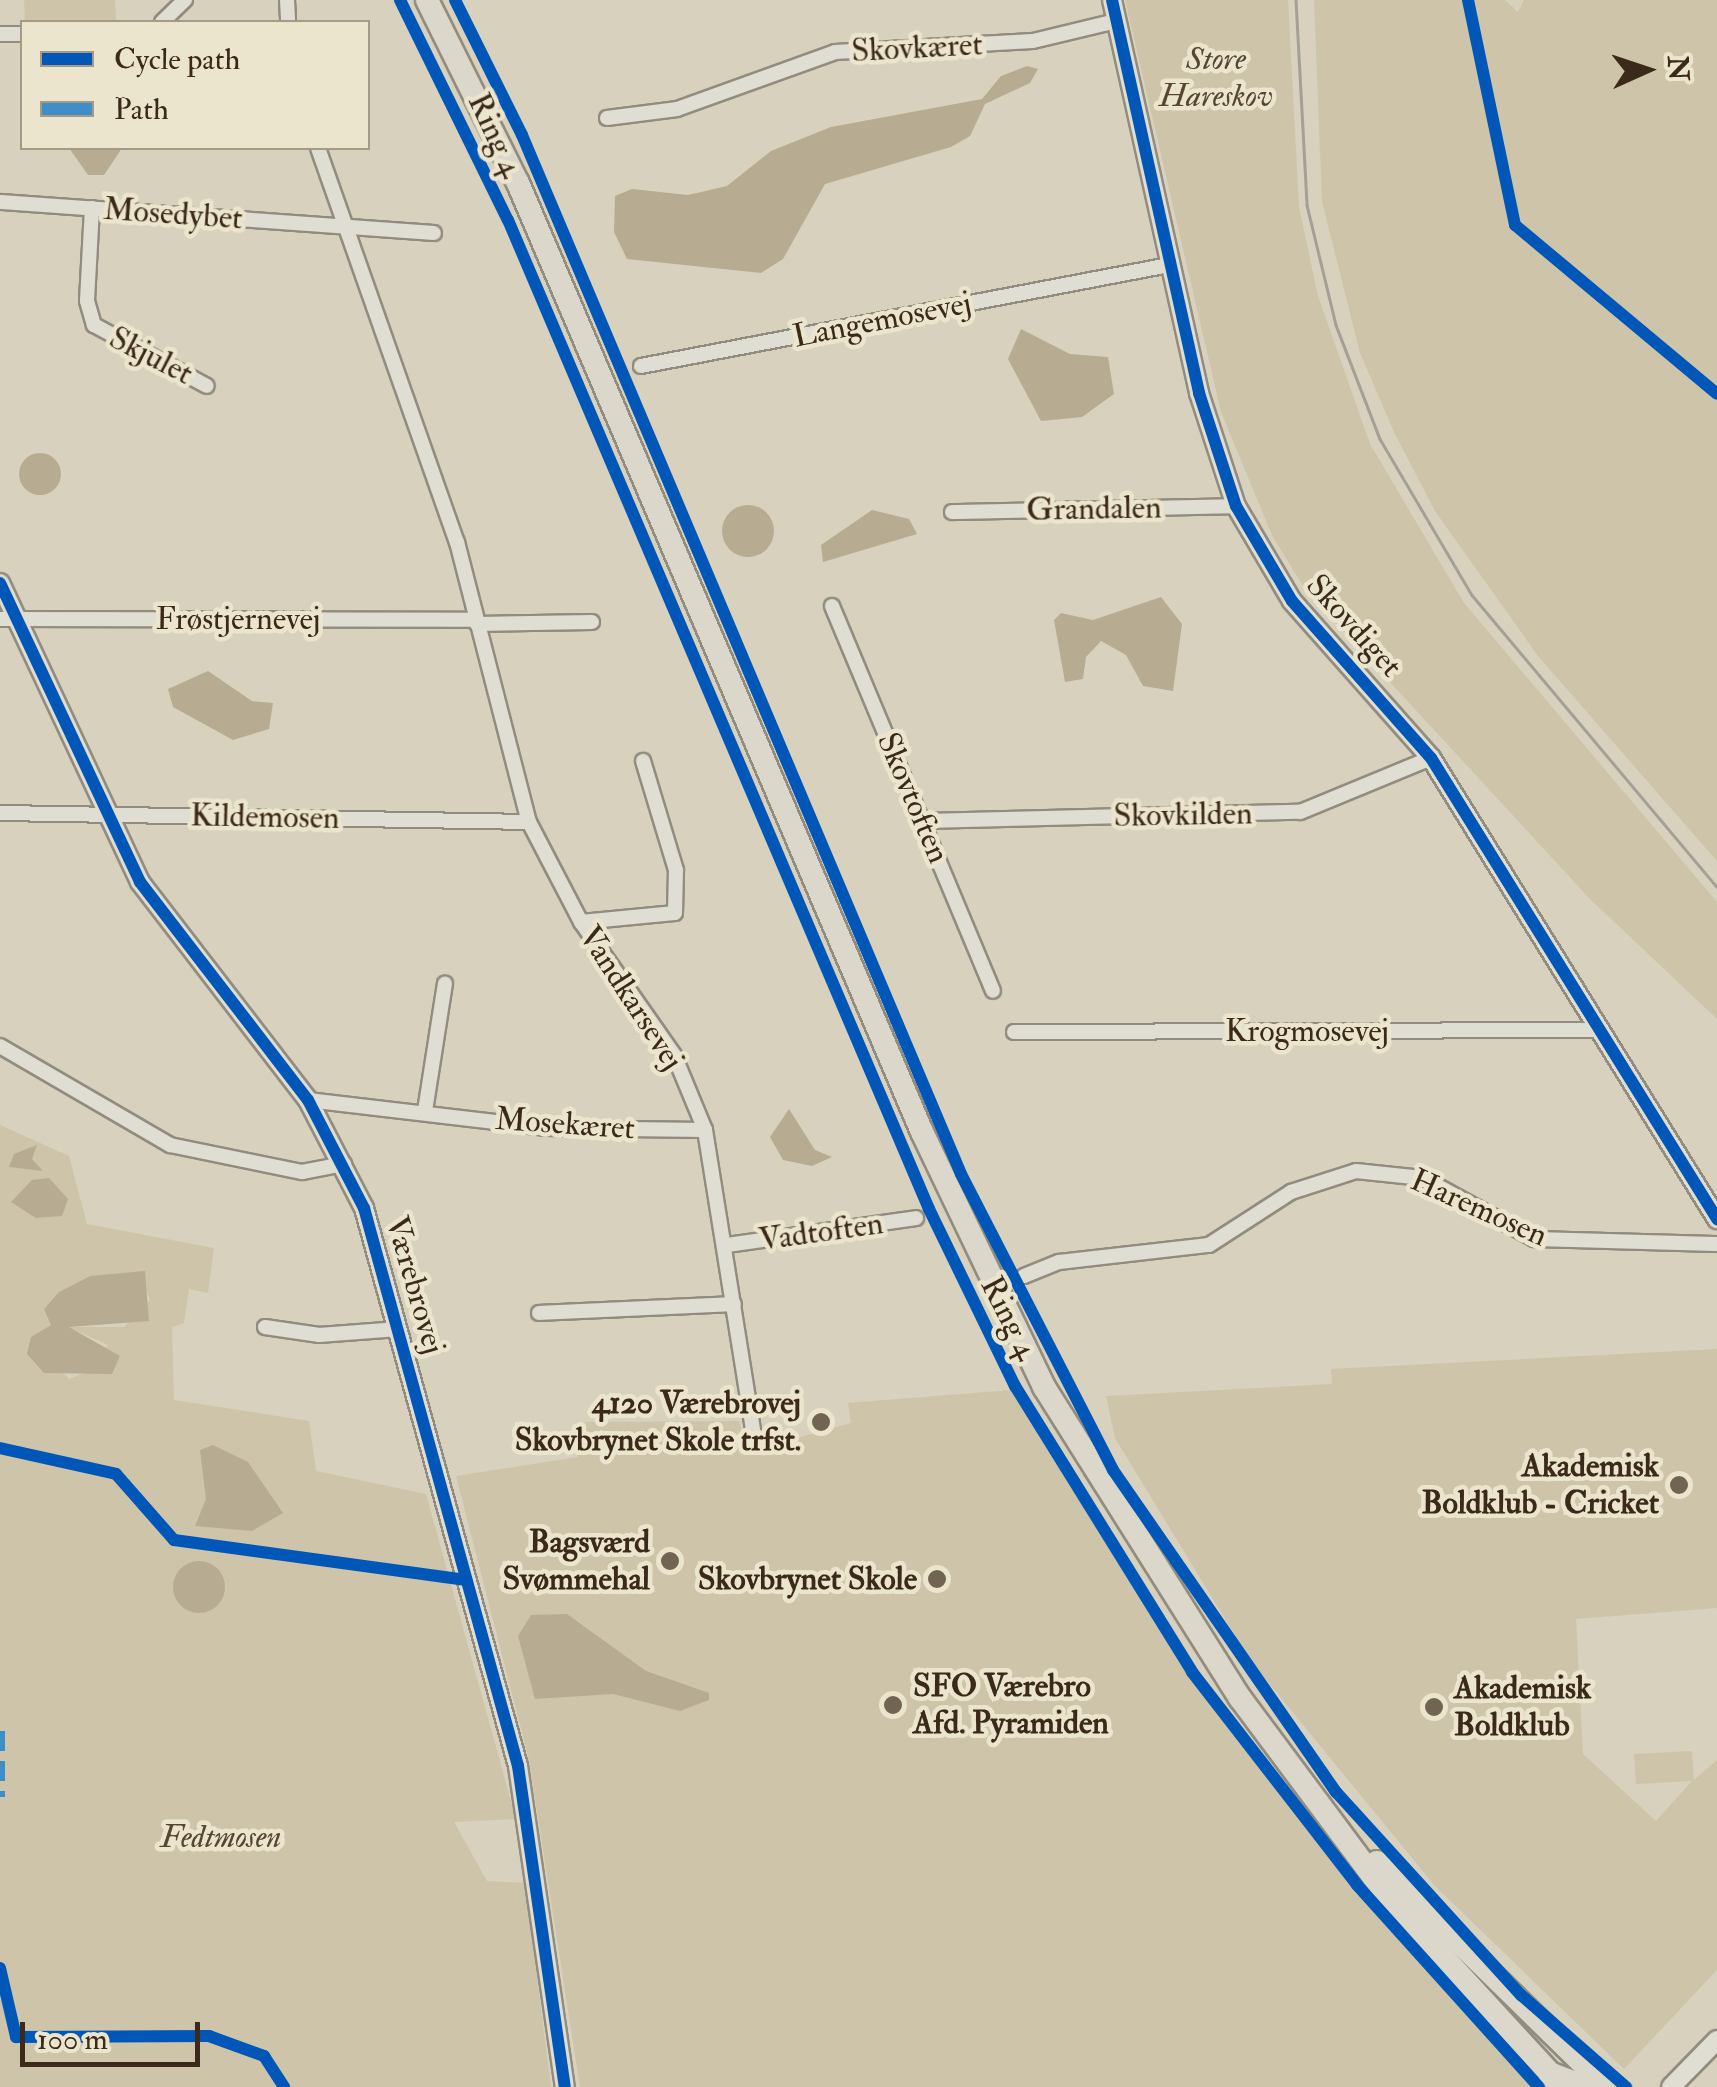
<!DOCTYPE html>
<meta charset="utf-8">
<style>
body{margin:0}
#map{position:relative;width:1717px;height:2087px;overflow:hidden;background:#d7d1bd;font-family:"IM FELL Double Pica",serif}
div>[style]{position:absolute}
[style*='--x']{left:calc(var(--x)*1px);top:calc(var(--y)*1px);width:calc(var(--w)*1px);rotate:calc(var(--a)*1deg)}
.green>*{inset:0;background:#cec4a9}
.water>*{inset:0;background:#b7ac91}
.round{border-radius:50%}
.roads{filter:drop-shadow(2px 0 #928c7e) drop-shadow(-2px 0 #928c7e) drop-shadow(0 2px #928c7e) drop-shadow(0 -2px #928c7e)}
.minor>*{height:14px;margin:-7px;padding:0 7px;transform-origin:7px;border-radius:7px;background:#e0ddd3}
.tertiary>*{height:18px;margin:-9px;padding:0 9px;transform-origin:9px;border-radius:9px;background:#e0ddd3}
.primary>*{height:22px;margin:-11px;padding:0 11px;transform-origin:11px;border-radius:11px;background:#dbd7cb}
.motorway>*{height:25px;margin:-12.5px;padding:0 12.5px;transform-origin:12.5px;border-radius:12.5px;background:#dbd7cb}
.tram>*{height:2.5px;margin:-1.25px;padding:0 1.25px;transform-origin:1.25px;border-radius:1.25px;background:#a4a096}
.quiet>*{height:10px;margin-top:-5px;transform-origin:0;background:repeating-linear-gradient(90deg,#3e8fc9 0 20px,transparent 0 30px)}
.cycleway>*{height:12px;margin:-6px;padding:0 6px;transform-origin:6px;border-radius:6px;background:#0057b8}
.dots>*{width:28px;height:28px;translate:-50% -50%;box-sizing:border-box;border:5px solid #ece5cd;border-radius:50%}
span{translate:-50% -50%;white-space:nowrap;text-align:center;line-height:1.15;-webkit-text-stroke:9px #ece5cd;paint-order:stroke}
.street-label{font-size:32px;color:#3b2919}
.park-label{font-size:32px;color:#574632;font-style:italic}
.poi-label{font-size:32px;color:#3b2919;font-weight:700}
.right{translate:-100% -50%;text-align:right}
.left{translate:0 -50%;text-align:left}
.legend{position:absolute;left:20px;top:20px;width:350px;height:130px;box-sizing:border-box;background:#ece5cd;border:2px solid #a59a85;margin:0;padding:12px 18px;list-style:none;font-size:30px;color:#3b2919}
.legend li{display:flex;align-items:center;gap:20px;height:50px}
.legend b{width:50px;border:2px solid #a59a85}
.north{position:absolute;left:1597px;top:20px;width:100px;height:100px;-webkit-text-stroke:8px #ece5cd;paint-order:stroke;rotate:87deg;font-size:28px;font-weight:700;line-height:40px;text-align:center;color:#3b2919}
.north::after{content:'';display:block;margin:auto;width:35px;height:45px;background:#3b2919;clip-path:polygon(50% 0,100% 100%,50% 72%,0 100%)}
.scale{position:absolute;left:20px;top:2022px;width:180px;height:45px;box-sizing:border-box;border:5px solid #3b2919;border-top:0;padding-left:12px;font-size:30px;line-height:35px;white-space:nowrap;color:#3b2919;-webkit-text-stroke:8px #ece5cd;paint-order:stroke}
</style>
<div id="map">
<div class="green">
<div style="clip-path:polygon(24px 0,115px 0,116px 22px,25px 22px)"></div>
<div style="clip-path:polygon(1125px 0,1288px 0,1299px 207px,1318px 296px,1370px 444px,1464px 603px,1717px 902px,1717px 1019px,1590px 899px,1306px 591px,1272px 535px,1221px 412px)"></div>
<div style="clip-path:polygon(1314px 0,1505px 0,1518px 12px,1524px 0,1717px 0,1717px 861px,1538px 656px,1435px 511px,1394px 432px,1360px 353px,1322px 202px)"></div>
<div style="clip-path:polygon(evenodd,0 1125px,69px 1156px,87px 1224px,214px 1248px,208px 1293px,189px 1289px,184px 1323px,172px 1327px,174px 1400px,309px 1421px,316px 1471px,426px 1494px,516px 1819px,454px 1822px,487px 1881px,525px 1883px,551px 2087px,0 2087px,0 1125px,90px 1276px,142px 1280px,150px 1300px,124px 1327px,68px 1327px,108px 1345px,92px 1370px,69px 1379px,31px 1337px,51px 1325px,59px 1292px,90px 1276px)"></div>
<div style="clip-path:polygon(1717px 1349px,1717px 1608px,1576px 1619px,1583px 1754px,1656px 1821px,1692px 1781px,1636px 1784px,1634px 1754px,1692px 1751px,1694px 1780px,1717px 1760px,1717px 1970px,1624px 2069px,1435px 1886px,1250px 1660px,1115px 1438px,1106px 1396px,1332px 1384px,1331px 1369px)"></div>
<div style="clip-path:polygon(1011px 1390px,1191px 1677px,1314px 1837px,1534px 2087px,580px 2087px,529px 1760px,456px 1476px,578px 1457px,576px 1422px,739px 1421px,748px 1452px,851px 1423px,848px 1403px)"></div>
</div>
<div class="water">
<div style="clip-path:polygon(1027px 66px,1038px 69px,1030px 83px,985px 104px,970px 136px,951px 147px,825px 184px,783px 259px,761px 273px,627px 259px,614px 232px,615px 196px,632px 189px,688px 195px,727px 186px,771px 151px,831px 127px,982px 99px,1001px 76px)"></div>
<div style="clip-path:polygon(69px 148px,122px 148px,104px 175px,88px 175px)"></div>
<div style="clip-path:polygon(1021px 329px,1070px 354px,1108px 357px,1114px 394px,1082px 417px,1041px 421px,1008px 359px)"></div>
<div class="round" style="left:19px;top:453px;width:42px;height:42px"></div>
<div class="round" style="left:722px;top:505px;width:52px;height:52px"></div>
<div style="clip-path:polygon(872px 510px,909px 519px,917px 534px,823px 562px,821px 545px)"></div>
<div style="clip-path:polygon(1161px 597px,1182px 624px,1173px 691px,1143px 686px,1126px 655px,1101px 641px,1086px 657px,1083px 679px,1065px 682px,1054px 620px,1061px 613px,1093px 620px)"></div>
<div style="clip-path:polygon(208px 671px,252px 701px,273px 703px,269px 729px,233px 740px,173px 707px,168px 689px)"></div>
<div style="clip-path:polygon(789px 1109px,815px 1150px,832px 1157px,812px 1166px,783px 1160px,770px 1137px)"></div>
<div style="clip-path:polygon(37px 1145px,32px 1159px,43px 1171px,9px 1167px,14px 1154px)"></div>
<div style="clip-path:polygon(49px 1178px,68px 1199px,62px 1216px,36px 1218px,11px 1202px,32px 1180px)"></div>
<div style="clip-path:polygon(145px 1271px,149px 1321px,69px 1327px,120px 1356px,112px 1374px,44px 1373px,27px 1354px,31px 1337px,51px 1325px,44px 1309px,59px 1292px,90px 1276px)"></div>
<div style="clip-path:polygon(213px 1445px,248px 1462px,283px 1513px,252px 1531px,195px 1526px,206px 1499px,200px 1450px)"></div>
<div class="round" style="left:173px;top:1561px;width:52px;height:52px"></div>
<div style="clip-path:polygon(567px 1614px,646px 1671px,709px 1693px,709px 1700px,680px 1711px,613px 1694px,535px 1699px,518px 1636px,531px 1615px)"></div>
</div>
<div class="roads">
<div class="minor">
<div style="--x:287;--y:0;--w:22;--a:87"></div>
<div style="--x:162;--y:22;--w:32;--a:-44"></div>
<div style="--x:0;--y:34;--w:22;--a:0"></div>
<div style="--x:607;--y:118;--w:71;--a:-7.3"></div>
<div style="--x:677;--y:109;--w:168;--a:-19.8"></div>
<div style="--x:835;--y:52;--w:198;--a:-3.2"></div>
<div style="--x:1033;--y:41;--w:85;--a:-13.5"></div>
<div style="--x:318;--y:148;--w:418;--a:70.6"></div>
<div style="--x:457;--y:542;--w:289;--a:75.6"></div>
<div style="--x:529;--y:822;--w:113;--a:62.5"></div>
<div style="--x:581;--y:922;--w:162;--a:55"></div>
<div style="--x:674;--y:1055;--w:81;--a:67.5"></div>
<div style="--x:705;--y:1130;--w:316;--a:80.9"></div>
<div style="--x:0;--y:202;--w:435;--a:4.1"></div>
<div style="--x:92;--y:208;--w:93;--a:93.1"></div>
<div style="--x:87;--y:301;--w:25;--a:74"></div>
<div style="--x:94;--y:325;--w:128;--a:28.4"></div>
<div style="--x:641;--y:366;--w:538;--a:-10.83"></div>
<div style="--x:952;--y:512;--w:284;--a:-1.2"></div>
<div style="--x:832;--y:606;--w:417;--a:67.3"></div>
<div style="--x:0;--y:619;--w:476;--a:0.1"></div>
<div style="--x:477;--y:624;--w:115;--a:-1"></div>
<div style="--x:0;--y:813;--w:529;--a:0.97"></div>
<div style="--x:922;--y:821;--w:378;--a:-1.4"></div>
<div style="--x:1300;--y:812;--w:142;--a:-22.4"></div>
<div style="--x:581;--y:922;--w:94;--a:-5.5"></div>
<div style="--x:675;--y:913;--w:43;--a:-88.7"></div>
<div style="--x:676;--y:870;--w:114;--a:-106.8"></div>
<div style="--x:1014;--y:1032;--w:587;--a:-0.2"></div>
<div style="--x:0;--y:1046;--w:197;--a:30.2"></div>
<div style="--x:170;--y:1145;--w:135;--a:11.6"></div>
<div style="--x:302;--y:1172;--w:43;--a:-10.8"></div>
<div style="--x:308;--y:1100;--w:240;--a:6.7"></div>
<div style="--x:546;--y:1128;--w:159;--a:0.7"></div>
<div style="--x:425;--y:1111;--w:129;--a:-81.1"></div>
<div style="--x:727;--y:1245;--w:191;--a:-8.1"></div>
<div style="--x:1024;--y:1276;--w:38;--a:-22"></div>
<div style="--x:1059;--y:1262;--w:151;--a:-6.5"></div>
<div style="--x:1209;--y:1245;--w:98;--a:-32.9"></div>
<div style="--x:1291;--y:1192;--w:68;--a:-17.9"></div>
<div style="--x:1356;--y:1171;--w:67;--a:6"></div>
<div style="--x:1423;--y:1178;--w:127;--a:28.8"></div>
<div style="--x:1534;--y:1239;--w:183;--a:1.6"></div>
<div style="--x:539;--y:1313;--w:195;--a:-2.6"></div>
<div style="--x:265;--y:1327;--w:55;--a:8.4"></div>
<div style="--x:319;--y:1335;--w:80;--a:-4.3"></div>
</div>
<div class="tertiary">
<div style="--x:1112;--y:0;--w:403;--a:77.5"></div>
<div style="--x:1199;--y:393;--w:119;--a:71.9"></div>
<div style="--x:1236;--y:506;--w:110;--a:59.5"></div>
<div style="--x:1292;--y:601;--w:210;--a:48.5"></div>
<div style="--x:1431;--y:758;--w:543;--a:58.18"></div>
<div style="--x:0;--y:583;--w:330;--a:64.9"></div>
<div style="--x:140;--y:882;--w:275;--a:52.4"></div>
<div style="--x:308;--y:1100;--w:122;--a:62.6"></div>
<div style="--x:364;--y:1208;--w:579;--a:74.57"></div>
<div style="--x:518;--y:1766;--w:324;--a:81.7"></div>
<div style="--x:1671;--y:2087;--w:66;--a:-45.6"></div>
</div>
<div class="primary">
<div style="--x:427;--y:0;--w:204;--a:63.6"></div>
<div style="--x:518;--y:183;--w:1031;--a:66.94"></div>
<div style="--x:922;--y:1132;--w:283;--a:64.4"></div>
<div style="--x:1044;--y:1387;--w:368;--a:57.8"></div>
<div style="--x:1240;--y:1698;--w:249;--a:53.3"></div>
<div style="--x:1389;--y:1898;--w:255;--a:47.4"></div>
<div style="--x:1377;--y:1862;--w:322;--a:44.4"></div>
</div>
<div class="motorway">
<div style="--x:1551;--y:2075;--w:34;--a:21"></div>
</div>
</div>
<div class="tram">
<div style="--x:1296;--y:0;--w:205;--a:86.9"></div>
<div style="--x:1307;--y:205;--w:123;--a:76.4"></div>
<div style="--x:1336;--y:325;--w:122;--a:68.9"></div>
<div style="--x:1380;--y:439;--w:181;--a:59.5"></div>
<div style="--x:1472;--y:595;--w:381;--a:50"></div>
</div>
<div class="quiet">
<div style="--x:0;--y:1731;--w:66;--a:90"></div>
</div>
<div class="cycleway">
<div style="--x:400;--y:0;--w:245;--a:63.9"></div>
<div style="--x:508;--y:220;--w:1075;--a:66.94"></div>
<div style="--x:929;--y:1209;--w:197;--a:64.1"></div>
<div style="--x:1015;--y:1386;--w:336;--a:58.2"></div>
<div style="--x:1192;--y:1672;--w:269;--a:52.2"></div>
<div style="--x:1357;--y:1885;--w:272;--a:48"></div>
<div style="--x:455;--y:0;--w:151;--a:63.6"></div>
<div style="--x:522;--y:135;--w:1128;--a:67.09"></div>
<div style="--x:961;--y:1174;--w:333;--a:62.8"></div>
<div style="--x:1113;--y:1470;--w:392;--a:55.3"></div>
<div style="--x:1336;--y:1792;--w:275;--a:47.7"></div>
<div style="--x:1521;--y:1995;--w:140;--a:41.2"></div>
<div style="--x:1112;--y:0;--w:403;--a:77.5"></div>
<div style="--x:1199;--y:393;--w:119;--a:71.9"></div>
<div style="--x:1236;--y:506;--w:110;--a:59.5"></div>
<div style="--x:1292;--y:601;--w:210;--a:48.5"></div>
<div style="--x:1431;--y:758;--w:543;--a:58.18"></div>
<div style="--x:1468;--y:0;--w:230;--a:78.2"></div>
<div style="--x:1515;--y:225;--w:263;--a:39.9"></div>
<div style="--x:0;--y:583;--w:330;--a:64.9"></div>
<div style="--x:140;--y:882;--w:275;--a:52.4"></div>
<div style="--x:308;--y:1100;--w:122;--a:62.6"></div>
<div style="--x:364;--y:1208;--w:579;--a:74.57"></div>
<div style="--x:518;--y:1766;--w:324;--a:81.7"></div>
<div style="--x:0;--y:1448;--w:119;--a:12.6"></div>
<div style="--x:116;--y:1474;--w:88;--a:48.7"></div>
<div style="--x:174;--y:1540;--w:295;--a:7.8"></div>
<div style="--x:0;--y:1968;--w:71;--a:76.9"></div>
<div style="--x:16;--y:2037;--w:193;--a:-0.3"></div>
<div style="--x:209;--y:2036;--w:59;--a:20"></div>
<div style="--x:264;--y:2056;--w:37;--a:57"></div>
</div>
<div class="dots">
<div style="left:821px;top:1422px;background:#726452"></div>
<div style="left:1679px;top:1485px;background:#726452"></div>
<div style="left:670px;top:1561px;background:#726452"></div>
<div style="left:937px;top:1579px;background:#726452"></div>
<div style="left:893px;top:1705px;background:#726452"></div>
<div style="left:1434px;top:1707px;background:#726452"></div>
</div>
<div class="street-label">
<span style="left:917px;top:48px;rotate:-3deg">Skovkæret</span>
<span style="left:495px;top:135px;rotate:65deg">Ring 4</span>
<span style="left:173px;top:214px;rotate:4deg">Mosedybet</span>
<span style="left:882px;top:320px;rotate:-11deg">Langemosevej</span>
<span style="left:151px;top:356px;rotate:27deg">Skjulet</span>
<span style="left:1094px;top:509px;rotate:-1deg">Grandalen</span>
<span style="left:238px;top:619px">Frøstjernevej</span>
<span style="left:1354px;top:626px;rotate:48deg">Skovdiget</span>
<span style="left:913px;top:798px;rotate:67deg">Skovtoften</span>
<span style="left:1183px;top:815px;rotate:-1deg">Skovkilden</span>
<span style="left:265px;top:817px;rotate:1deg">Kildemosen</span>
<span style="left:631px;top:998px;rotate:57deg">Vandkarsevej</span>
<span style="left:1307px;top:1031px">Krogmosevej</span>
<span style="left:565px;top:1124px;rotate:4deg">Mosekæret</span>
<span style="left:1479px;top:1208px;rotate:24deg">Haremosen</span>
<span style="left:821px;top:1232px;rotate:-8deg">Vadtoften</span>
<span style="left:415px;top:1285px;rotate:74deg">Værebrovej</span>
<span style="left:1009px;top:1318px;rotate:63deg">Ring 4</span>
</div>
<div class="park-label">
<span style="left:1216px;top:78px">Store<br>Hareskov</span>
<span style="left:221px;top:1837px">Fedtmosen</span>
</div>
<div class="poi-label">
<span class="right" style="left:801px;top:1422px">4120 Værebrovej<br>Skovbrynet Skole trfst.</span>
<span class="right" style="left:1659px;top:1485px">Akademisk<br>Boldklub - Cricket</span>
<span class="right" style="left:650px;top:1561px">Bagsværd<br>Svømmehal</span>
<span class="right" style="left:917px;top:1579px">Skovbrynet Skole</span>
<span class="left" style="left:913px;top:1705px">SFO Værebro<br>Afd. Pyramiden</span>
<span class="left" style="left:1454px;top:1707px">Akademisk<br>Boldklub</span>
</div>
<ul class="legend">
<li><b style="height:12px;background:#0057b8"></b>Cycle path</li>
<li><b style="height:12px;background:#3e8fc9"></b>Path</li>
</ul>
<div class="north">N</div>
<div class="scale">100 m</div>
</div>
